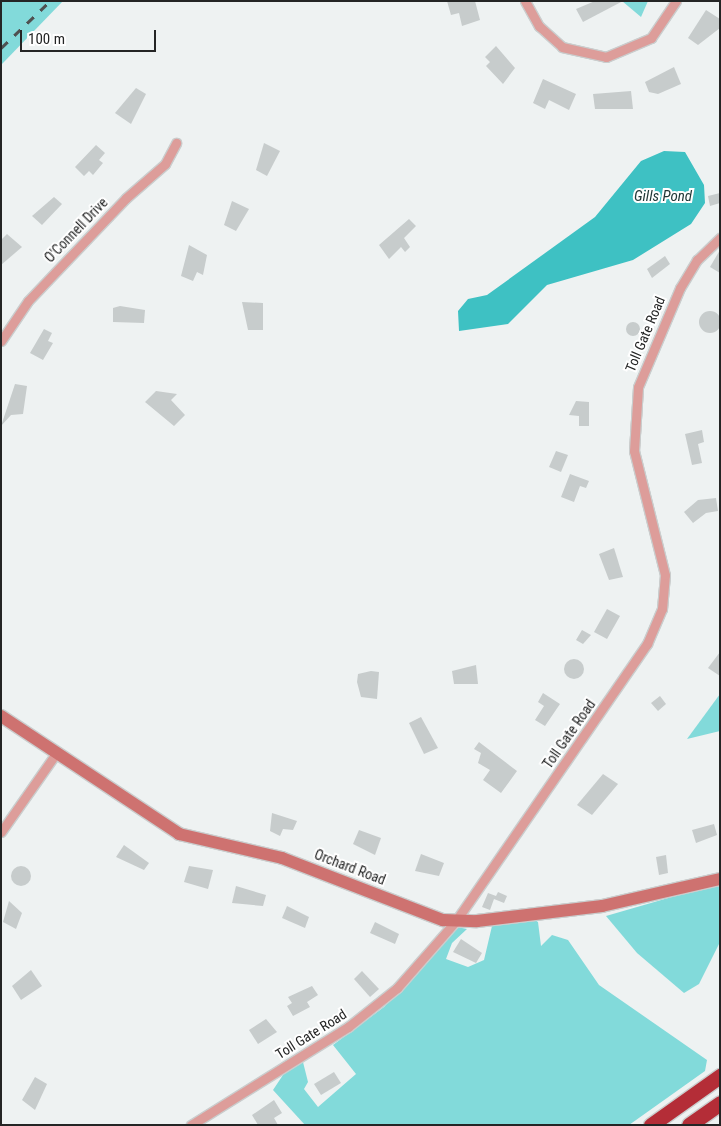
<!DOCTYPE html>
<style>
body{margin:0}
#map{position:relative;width:721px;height:1126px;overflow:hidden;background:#eef2f2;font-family:"Roboto Condensed",sans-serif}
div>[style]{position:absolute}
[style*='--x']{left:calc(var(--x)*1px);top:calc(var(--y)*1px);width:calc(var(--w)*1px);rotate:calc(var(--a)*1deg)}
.green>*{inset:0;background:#82dada}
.water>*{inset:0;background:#3ec1c3}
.building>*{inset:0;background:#c7cccc}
.round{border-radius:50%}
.roads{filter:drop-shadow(1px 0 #cacdcd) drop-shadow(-1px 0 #cacdcd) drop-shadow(0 1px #cacdcd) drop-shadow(0 -1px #cacdcd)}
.street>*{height:9px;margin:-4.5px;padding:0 4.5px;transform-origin:4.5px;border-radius:4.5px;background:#dd9d9a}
.secondary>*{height:12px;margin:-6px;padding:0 6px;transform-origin:6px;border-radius:6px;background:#ce7270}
.highway>*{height:15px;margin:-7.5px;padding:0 7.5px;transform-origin:7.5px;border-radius:7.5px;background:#b42d37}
.rail>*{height:2.5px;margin-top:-1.25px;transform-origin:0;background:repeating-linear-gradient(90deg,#4f5151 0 9px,transparent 0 18px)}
span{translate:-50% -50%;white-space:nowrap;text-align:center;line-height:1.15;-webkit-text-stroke:4px #fff;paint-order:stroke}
.street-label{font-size:14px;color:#242525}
.water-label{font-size:15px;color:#213737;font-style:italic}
.frame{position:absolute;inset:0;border:2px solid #242525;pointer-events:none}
.scale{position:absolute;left:20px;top:30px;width:136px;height:22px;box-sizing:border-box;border:2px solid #242525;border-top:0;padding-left:6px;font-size:15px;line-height:18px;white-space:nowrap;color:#242525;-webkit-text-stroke:4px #fff;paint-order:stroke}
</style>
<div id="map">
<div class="green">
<div style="clip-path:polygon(1px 1px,63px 1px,1px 65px)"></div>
<div style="clip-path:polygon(622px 1px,648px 1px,641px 17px)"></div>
<div style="clip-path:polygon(720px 694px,720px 731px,687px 739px)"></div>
<div style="clip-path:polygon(720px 883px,720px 942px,699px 984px,684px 993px,637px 953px,606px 916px)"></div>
<div style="clip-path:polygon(533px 919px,538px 922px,541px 946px,552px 935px,568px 940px,599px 985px,707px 1060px,705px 1071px,629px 1125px,305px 1125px,273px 1090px,285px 1072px,303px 1062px,308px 1082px,304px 1089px,318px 1107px,356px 1074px,333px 1045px,384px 1007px,457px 927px,467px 929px,452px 943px,446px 959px,468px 967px,484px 960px,492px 926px)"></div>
</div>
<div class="water">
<div style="clip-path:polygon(664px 151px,685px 152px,704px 185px,705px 203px,691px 224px,633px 260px,547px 285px,508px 324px,459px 331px,458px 311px,468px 299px,487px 295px,595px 217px,641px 161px)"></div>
</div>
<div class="building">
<div style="clip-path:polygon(447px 1px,475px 1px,480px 20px,462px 26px,459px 13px,451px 15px)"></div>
<div style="clip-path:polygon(595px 1px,623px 1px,583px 22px,576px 9px)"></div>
<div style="clip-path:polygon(706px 10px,720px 19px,720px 28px,698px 45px,688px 38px)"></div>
<div style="clip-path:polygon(496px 46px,515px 68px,503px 84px,486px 66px,490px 62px,485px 57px)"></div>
<div style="clip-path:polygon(674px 67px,681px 84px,658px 94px,649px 92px,645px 82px)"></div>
<div style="clip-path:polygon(543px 79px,576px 94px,569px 110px,549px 100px,545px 109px,533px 103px)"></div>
<div style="clip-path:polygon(136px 88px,146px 94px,131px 124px,115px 113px)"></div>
<div style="clip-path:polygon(631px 91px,633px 109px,595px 109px,593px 94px)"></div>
<div style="clip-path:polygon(264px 143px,280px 151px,267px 176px,256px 170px)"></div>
<div style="clip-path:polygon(96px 145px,105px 153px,99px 160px,103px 163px,93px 175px,89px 171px,84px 176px,75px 167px)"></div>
<div style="clip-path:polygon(720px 193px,720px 203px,710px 206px,708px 196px)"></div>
<div style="clip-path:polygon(54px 197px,62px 204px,42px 225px,32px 216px)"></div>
<div style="clip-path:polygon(232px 201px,249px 209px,236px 231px,224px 225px)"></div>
<div style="clip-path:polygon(409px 219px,416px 226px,404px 238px,410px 247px,405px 252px,401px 247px,389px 259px,379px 245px)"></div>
<div style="clip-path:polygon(7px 234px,22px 247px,1px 265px,1px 240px)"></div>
<div style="clip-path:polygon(189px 245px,207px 255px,203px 275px,197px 272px,193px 281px,181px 276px)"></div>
<div style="clip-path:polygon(720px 250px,720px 273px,710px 267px)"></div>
<div style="clip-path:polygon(665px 256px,670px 264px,652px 278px,647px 269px)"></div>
<div style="clip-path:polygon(242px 302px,263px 303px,263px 330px,248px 330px)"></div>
<div style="clip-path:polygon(120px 306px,145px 310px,144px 323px,113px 322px,113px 308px)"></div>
<div class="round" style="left:699px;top:311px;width:22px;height:22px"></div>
<div class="round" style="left:626px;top:322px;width:14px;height:14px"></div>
<div style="clip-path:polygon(44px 329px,52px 333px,48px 341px,53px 343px,43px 360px,30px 353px)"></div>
<div style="clip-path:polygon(15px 384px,27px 386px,23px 414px,11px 415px,1px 426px)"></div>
<div style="clip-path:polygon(156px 391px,177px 394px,171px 400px,185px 415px,174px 426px,145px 402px)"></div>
<div style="clip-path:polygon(576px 401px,589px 402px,589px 426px,579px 426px,579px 416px,569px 415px)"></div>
<div style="clip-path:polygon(702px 430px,704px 442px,698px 444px,702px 463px,692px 465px,685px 434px)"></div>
<div style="clip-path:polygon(556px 451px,568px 455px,561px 472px,549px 467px)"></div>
<div style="clip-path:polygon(570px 474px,589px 481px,586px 488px,580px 486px,574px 502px,561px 497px)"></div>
<div style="clip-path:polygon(716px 498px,718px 511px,706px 513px,693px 523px,684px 512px,698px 500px)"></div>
<div style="clip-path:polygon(614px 548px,623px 577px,609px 580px,599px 554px)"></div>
<div style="clip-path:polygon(607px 609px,620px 616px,607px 639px,594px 632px)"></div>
<div style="clip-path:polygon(582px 630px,591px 635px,583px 644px,576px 640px)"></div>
<div style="clip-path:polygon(720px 652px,720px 676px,708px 668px)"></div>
<div class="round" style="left:564px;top:659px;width:20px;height:20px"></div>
<div style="clip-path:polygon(476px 665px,478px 684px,454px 684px,452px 671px)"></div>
<div style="clip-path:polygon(371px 671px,379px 672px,377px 699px,361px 697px,357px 682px,358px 674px)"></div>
<div style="clip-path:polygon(543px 693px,560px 704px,545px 726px,535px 720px,544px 706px,538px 702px)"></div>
<div style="clip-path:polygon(660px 696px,666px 704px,658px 711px,651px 703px)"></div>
<div style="clip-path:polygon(421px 717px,438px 748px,424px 754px,409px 723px)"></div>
<div style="clip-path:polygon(479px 742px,517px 771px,501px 793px,483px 780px,490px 770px,478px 763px,481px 753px,474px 749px)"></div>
<div style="clip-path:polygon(603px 774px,618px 784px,592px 815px,577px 805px)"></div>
<div style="clip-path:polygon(272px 813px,297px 821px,293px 830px,283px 829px,280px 836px,270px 831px)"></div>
<div style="clip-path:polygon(714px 824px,717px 835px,696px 843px,692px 830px)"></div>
<div style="clip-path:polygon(359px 830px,381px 838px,375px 855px,353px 844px)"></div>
<div style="clip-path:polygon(124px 845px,149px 863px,144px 870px,116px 857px)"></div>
<div style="clip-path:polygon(421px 854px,444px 863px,439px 876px,415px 871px)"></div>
<div style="clip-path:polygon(666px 855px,668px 873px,659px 875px,656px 857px)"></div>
<div class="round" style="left:11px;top:866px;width:20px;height:20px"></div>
<div style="clip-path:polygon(189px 866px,213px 870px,208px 889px,184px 882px)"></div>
<div style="clip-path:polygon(236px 886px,266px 895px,263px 906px,232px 903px)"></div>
<div style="clip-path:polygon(498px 892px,507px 896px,504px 903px,494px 899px,490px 910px,482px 907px,488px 893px,496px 896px)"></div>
<div style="clip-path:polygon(9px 901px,22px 913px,16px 929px,3px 922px)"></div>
<div style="clip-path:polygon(287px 906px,309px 917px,305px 928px,282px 918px)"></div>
<div style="clip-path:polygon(375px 922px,399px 934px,395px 944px,370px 933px)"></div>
<div style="clip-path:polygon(461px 939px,482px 953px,476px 963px,453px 952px)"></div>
<div style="clip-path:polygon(31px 970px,42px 986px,21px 1000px,12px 986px)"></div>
<div style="clip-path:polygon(362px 971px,379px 989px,370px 997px,354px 979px)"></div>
<div style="clip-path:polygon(312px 986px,318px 995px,307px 1002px,310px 1007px,293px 1016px,287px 1006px,292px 1003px,288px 997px)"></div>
<div style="clip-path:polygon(266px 1019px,277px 1032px,258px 1044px,249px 1030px)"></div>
<div style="clip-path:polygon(334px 1072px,341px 1083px,321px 1095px,314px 1084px)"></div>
<div style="clip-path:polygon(35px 1077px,47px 1084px,35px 1110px,22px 1100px)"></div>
<div style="clip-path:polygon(274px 1100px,282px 1113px,274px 1118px,278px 1125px,258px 1125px,252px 1115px)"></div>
</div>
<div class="roads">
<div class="street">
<div style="--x:525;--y:1;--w:29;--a:61"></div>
<div style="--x:539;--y:26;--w:31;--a:42"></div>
<div style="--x:562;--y:47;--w:45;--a:12.8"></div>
<div style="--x:606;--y:57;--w:49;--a:-22.9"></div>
<div style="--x:651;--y:38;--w:45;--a:-56"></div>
<div style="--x:1;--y:341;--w:48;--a:-56"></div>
<div style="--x:28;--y:301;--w:142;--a:-46.4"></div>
<div style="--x:126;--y:198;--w:52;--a:-41.1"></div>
<div style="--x:165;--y:164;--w:24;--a:-62"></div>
<div style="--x:1;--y:832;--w:98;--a:-55"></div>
<div style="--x:191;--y:1125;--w:185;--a:-32"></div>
<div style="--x:348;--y:1027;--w:63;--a:-38.5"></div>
<div style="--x:397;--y:988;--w:88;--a:-48.7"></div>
<div style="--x:455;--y:922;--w:338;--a:-55.4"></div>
<div style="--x:647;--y:644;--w:38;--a:-67"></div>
<div style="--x:662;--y:609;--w:34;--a:-85"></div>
<div style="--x:665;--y:575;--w:128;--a:-104"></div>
<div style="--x:634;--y:451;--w:64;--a:-86.4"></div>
<div style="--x:638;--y:387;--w:108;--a:-67"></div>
<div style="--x:680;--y:288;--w:33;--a:-59"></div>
<div style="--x:697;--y:260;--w:32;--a:-44"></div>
</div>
<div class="secondary">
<div style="--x:1;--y:716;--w:214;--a:33.5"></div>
<div style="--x:179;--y:834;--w:106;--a:13.1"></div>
<div style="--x:282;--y:858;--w:173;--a:21.1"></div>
<div style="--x:443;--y:920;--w:34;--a:2"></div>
<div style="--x:477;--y:921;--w:126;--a:-6.8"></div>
<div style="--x:602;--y:906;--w:121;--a:-12.9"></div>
</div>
<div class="highway">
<div style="--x:651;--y:1125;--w:85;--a:-35.4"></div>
<div style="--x:689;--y:1125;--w:38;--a:-35"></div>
</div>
</div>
<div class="rail">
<div style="--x:1;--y:48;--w:68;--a:-43.8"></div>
</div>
<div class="street-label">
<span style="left:76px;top:230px;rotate:-46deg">O'Connell Drive</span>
<span style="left:645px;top:334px;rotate:-67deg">Toll Gate Road</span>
<span style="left:569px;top:734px;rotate:-55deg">Toll Gate Road</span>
<span style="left:350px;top:867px;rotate:21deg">Orchard Road</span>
<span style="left:311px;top:1034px;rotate:-32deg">Toll Gate Road</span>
</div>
<div class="water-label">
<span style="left:663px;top:197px">Gills Pond</span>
</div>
<div class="frame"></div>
<div class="scale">100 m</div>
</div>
